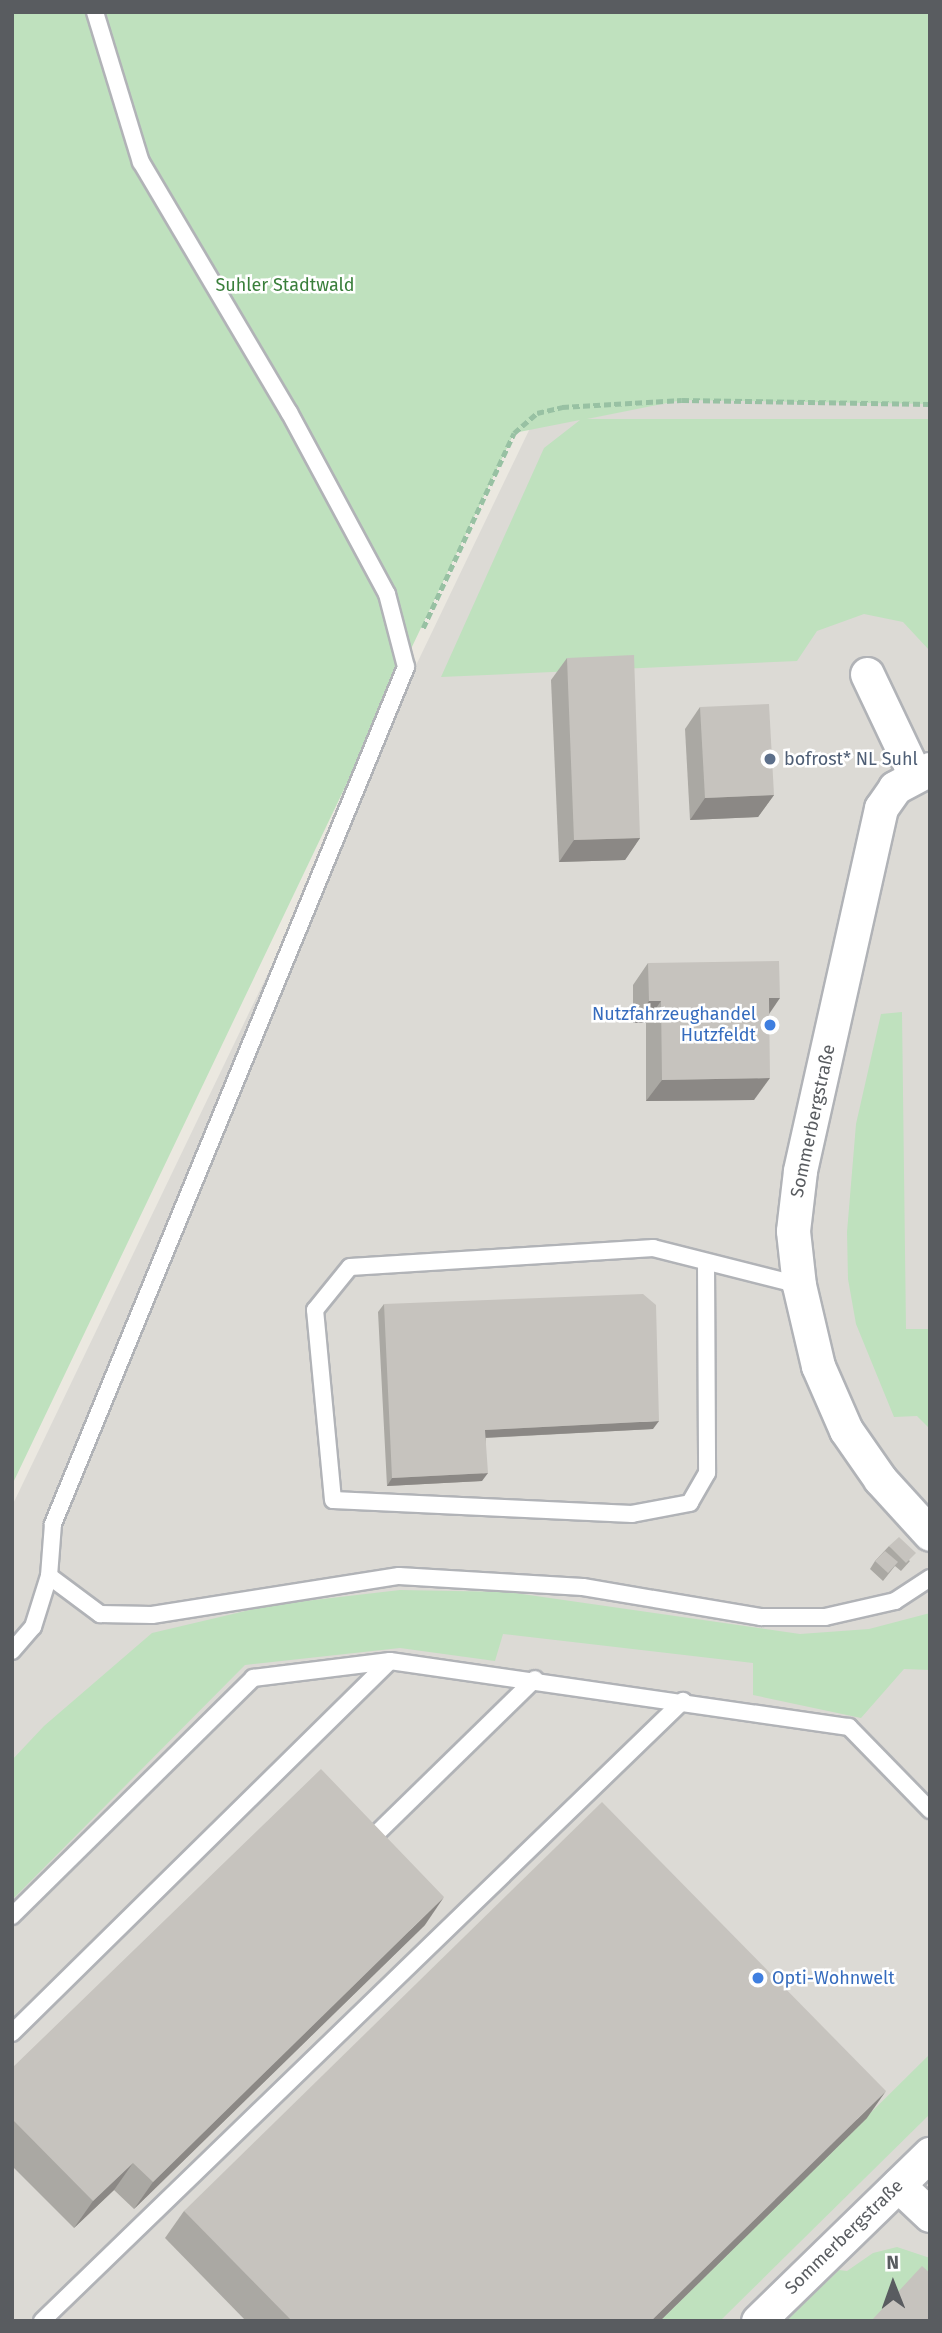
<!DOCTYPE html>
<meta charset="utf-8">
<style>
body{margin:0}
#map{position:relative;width:942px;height:2333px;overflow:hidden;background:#ebe8e0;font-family:"Fira Sans",sans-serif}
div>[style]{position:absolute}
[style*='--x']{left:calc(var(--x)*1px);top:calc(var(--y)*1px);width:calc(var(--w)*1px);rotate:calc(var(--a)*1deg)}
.industrial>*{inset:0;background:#dcdad5}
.green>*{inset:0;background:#bfe1be}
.path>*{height:4.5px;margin-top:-2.25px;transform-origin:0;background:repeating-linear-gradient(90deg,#98c1a3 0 7px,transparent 0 10.5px)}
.roads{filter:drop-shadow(2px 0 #b1b3b7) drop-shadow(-2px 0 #b1b3b7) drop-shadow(0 2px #b1b3b7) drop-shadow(0 -2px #b1b3b7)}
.lane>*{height:16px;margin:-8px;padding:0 8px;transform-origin:8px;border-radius:8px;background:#fff}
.street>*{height:33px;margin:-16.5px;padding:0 16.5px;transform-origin:16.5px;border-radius:16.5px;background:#fff}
.wall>*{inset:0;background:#aaa8a3}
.shaded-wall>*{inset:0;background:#8b8885}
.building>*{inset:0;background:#c6c3be}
.dots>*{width:19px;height:19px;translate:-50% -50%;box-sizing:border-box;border:4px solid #fff;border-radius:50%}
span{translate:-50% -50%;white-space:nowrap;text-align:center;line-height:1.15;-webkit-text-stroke:5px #fff;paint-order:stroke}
.park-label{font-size:18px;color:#3a7f3b}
.service-label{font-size:18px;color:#4e5e75}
.left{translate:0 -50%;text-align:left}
.shop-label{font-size:18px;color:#366cbe}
.right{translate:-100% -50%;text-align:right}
.street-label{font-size:18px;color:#595c60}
.frame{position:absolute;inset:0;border:14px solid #595c60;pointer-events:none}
.north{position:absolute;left:858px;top:2249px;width:70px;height:70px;-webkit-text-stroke:5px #fff;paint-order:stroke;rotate:359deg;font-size:19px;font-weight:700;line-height:28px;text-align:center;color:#595c60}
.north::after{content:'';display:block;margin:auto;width:24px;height:32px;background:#595c60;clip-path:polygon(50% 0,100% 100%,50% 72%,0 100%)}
</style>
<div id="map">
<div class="industrial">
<div style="clip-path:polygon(930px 368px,930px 2321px,12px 2321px,12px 1506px,556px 374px)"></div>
</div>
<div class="green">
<div style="clip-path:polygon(12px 12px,930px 12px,930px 404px,682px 400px,587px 419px,930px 419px,930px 651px,903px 622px,864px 614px,817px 631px,797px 661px,441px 677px,544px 448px,580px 420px,514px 433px,12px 1485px)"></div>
<div style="clip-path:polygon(902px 1012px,906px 1329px,930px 1329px,930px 1429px,917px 1416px,894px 1417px,856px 1324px,848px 1279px,847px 1232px,856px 1124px,881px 1014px)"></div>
<div style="clip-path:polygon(400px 1590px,508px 1592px,800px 1634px,869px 1629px,930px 1613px,930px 1670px,904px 1669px,861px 1718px,753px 1695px,753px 1663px,503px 1634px,495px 1661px,400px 1648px,245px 1665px,12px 1900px,12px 1760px,44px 1726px,152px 1633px,271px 1605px)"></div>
<div style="clip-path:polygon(930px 2054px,930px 2114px,720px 2321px,660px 2321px)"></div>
<div style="clip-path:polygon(897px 2247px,930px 2258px,930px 2308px,876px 2321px,786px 2321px,839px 2270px,847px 2271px,873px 2253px)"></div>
</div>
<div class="path">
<div style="--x:423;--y:628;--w:215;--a:-65"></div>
<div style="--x:514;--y:433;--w:30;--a:-41"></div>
<div style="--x:537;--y:413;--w:26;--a:-13"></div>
<div style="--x:562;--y:407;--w:120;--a:-3.3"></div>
<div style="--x:682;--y:400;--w:248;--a:0.9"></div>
</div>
<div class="roads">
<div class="lane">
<div style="--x:95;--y:12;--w:157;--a:73"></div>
<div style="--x:141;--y:162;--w:291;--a:59.4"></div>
<div style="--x:289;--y:412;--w:207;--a:61.7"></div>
<div style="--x:387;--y:594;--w:75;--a:75.4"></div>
<div style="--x:406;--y:667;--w:927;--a:112.39"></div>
<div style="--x:53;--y:1524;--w:52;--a:94.4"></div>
<div style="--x:49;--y:1576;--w:64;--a:36.7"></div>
<div style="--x:100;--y:1614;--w:52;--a:1.1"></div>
<div style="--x:152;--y:1615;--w:250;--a:-9"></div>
<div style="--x:399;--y:1576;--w:184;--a:3.4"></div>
<div style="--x:583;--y:1587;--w:181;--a:9.6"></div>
<div style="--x:761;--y:1617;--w:64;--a:0"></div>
<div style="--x:825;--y:1617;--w:72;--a:-12.9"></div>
<div style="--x:895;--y:1601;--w:42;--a:-33.3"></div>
<div style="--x:706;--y:1263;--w:210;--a:89.7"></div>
<div style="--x:707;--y:1473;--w:34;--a:120"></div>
<div style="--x:690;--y:1503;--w:59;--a:169.3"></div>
<div style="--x:632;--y:1514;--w:299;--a:-177.3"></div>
<div style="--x:333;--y:1500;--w:191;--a:-95.4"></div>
<div style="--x:315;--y:1310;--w:55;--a:-50.9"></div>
<div style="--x:350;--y:1267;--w:304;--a:-3.6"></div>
<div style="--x:653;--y:1248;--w:151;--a:14.2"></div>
<div style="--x:12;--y:1651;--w:32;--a:-49"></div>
<div style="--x:33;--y:1627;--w:53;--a:-72.6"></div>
<div style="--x:366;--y:1844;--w:236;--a:-44.3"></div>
<div style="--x:12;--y:1916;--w:339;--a:-44.6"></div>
<div style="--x:253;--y:1678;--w:138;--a:-7.1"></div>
<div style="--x:390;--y:1661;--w:464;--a:8.2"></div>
<div style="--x:849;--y:1727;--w:116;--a:45.7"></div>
<div style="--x:12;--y:2033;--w:530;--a:-44.54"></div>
<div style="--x:42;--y:2321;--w:892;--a:-44.05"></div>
</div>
<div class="street">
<div style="--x:867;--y:674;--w:112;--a:64.6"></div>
<div style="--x:930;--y:769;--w:40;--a:152"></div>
<div style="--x:895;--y:788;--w:24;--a:125"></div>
<div style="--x:881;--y:808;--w:372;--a:102.6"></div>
<div style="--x:800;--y:1171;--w:60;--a:96.7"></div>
<div style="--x:793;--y:1231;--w:54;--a:83.7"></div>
<div style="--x:799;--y:1285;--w:83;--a:76.8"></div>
<div style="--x:818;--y:1366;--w:70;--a:66.4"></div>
<div style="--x:846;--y:1430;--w:60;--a:55.2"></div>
<div style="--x:880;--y:1479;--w:74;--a:47.7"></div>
<div style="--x:898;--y:2185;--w:44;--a:43.2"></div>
<div style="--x:758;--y:2321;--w:240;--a:-44.2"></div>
</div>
</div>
<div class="wall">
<div style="clip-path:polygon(567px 658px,640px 838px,625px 860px,559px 862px,551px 680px)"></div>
<div style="clip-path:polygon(700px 707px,774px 795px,758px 817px,690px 820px,685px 729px)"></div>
<div style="clip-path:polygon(648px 963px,769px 1013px,754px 1100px,646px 1101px,646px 1023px,633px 1023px,633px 985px)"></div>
<div style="clip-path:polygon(384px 1304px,653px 1429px,486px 1438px,482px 1481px,387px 1486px,378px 1312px)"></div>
<div style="clip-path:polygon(889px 1546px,910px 1561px,901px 1571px,895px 1566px,883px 1581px,870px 1569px,875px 1561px)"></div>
<div style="clip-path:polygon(425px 1925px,134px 2209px,114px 2190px,74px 2228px,12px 2166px,12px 2068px)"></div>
<div style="clip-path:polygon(867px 2118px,660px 2321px,246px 2321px,165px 2238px,184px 2211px)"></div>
</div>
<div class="shaded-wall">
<div style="clip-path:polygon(774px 795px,758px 817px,690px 820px,705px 798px)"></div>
<div style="clip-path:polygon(640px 838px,625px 860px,559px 862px,574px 840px)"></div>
<div style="clip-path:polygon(769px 998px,780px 998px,765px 1020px)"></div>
<div style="clip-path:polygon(649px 1001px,661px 1001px,646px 1023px,633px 1023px)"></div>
<div style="clip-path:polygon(770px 1078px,754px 1100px,646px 1101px,662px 1080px)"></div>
<div style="clip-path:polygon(659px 1421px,653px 1429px,480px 1438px,485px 1430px)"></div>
<div style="clip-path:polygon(488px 1473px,482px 1481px,387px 1486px,392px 1478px)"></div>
<div style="clip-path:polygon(444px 1897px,425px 1925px,134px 2209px,153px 2182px)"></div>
<div style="clip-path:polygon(886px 2091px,867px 2118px,660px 2321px,651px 2321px)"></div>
<div style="clip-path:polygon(133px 2163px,114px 2190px,74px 2228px,93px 2201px)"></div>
</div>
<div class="building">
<div style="clip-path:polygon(634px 655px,640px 838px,574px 840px,567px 658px)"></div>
<div style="clip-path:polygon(769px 704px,774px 795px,705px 798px,700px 707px)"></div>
<div style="clip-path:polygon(779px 961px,780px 998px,769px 998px,770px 1078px,662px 1080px,661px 1001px,649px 1001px,648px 963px)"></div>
<div style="clip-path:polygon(643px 1294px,656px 1305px,659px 1421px,485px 1430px,488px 1473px,392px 1478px,384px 1304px)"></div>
<div style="clip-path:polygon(899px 1537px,916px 1553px,906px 1563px,889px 1546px)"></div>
<div style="clip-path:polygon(885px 1551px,898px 1562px,888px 1573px,875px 1561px)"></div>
<div style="clip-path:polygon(321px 1769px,444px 1897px,153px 2182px,133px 2163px,93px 2201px,12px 2119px,12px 2068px)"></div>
<div style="clip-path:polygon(602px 1802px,886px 2091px,651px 2321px,292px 2321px,184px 2211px)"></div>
<div style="clip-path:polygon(922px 2266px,930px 2273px,930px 2321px,871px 2321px)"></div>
</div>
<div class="dots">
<div style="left:770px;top:759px;background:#5c6f8a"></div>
<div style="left:770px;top:1025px;background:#3f7fe0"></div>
<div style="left:758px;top:1978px;background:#3f7fe0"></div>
</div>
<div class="park-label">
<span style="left:285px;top:285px">Suhler Stadtwald</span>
</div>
<div class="service-label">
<span class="left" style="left:784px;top:759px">bofrost* NL Suhl</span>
</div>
<div class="shop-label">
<span class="right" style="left:756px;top:1025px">Nutzfahrzeughandel<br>Hutzfeldt</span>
<span class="left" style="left:772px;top:1978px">Opti-Wohnwelt</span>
</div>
<div class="street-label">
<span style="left:813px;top:1121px;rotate:-78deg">Sommerbergstraße</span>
<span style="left:844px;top:2237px;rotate:-44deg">Sommerbergstraße</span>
</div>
<div class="frame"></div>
<div class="north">N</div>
</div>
